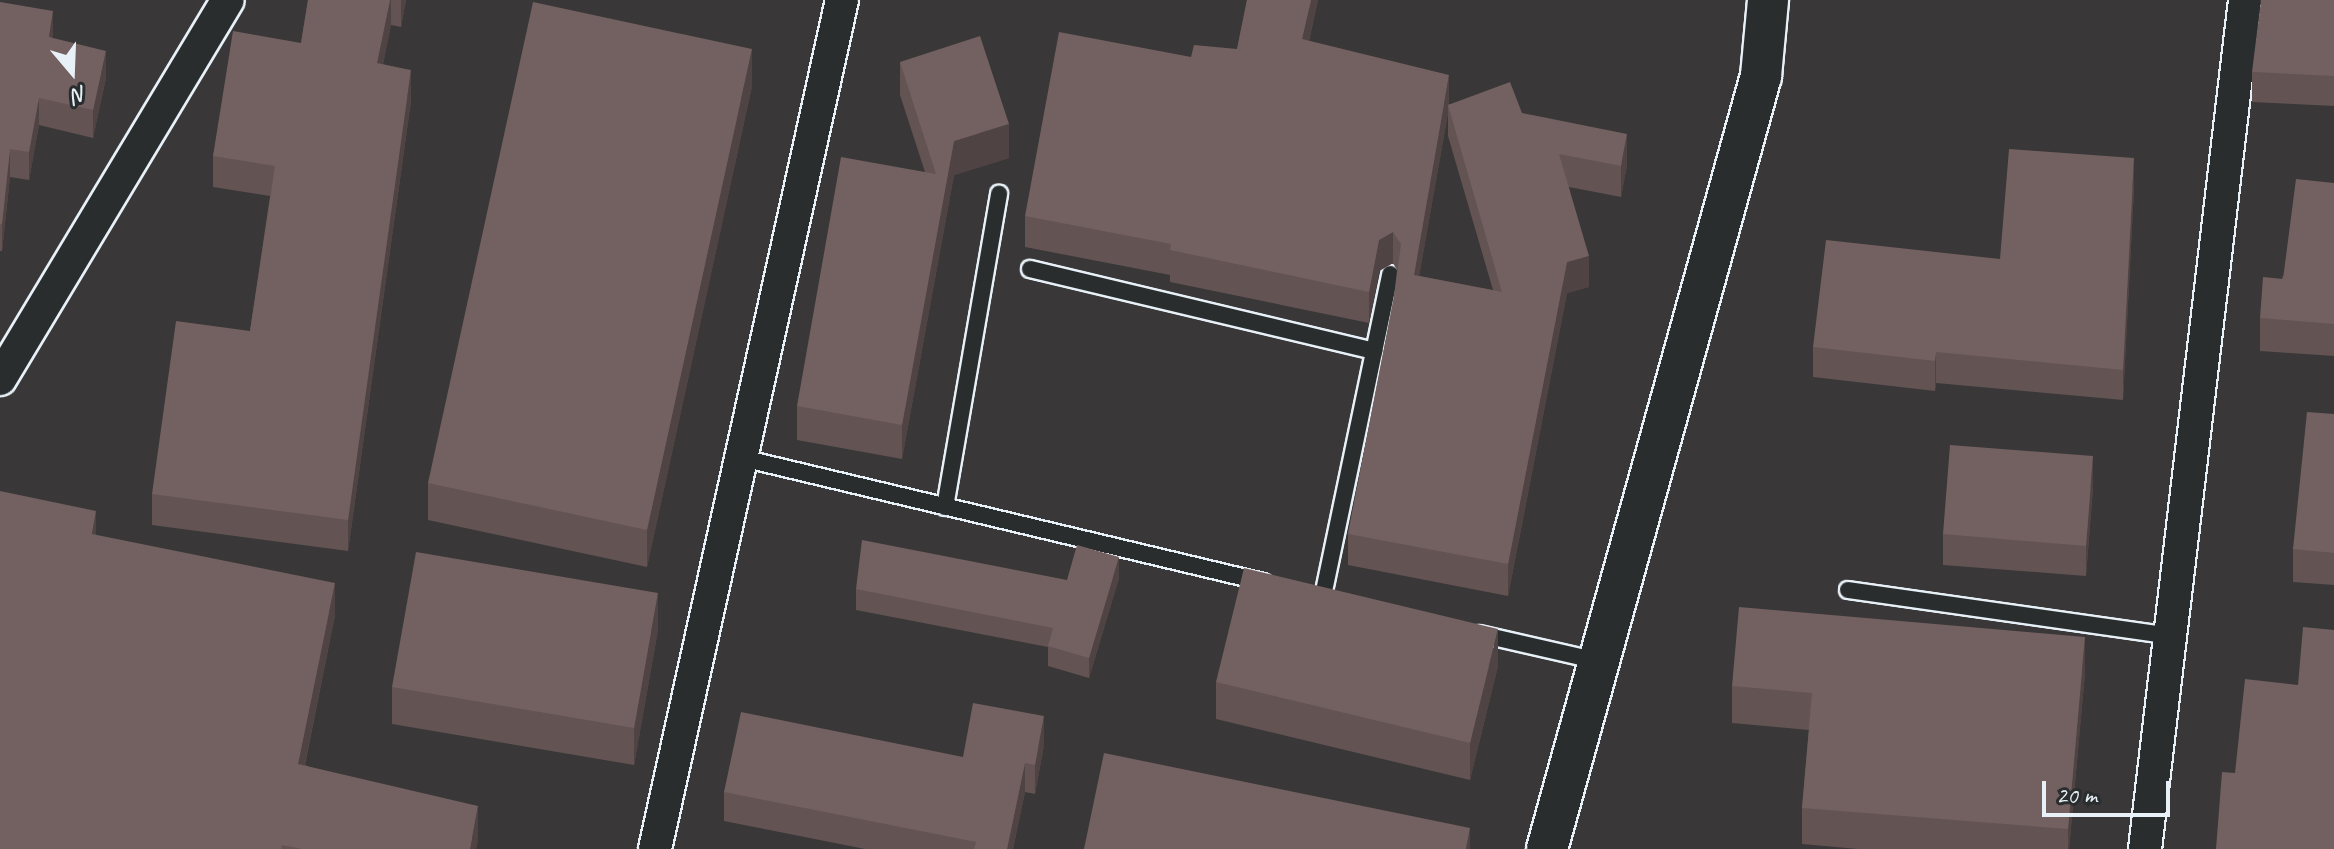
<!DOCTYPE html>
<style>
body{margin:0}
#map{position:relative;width:2334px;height:849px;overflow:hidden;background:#393738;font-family:Caveat,sans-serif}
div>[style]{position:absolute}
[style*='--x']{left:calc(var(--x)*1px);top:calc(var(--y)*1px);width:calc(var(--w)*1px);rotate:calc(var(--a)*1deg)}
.roads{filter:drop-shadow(2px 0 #e8f1f8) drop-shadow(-2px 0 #e8f1f8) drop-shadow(0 2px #e8f1f8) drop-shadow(0 -2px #e8f1f8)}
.service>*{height:16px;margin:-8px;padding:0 8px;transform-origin:8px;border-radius:8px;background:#2a2d2e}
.minor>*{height:32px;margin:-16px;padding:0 16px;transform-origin:16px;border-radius:16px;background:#2a2d2e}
.tertiary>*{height:40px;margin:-20px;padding:0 20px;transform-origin:20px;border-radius:20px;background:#2a2d2e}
.wall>*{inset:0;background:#635353}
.shaded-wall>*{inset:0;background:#504343}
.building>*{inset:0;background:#736060}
span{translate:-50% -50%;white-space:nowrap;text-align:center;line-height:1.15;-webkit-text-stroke:6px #2a2d2e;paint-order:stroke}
.north{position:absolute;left:32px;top:32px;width:80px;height:80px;-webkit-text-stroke:6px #2a2d2e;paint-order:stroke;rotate:161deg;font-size:22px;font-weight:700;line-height:32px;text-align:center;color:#e8f1f8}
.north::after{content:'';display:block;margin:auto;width:28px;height:36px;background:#e8f1f8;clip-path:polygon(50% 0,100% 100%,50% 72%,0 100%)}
.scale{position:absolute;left:2042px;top:781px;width:128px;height:36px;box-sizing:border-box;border:4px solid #e8f1f8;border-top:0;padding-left:10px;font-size:24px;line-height:28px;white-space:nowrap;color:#e8f1f8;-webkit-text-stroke:6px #2a2d2e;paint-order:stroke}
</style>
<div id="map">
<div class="roads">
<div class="service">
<div style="--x:1030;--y:269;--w:354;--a:13.4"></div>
<div style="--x:742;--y:458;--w:536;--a:13.39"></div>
<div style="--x:945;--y:507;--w:318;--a:-80.2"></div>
<div style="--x:1848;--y:590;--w:325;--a:8.1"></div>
<div style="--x:1323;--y:596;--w:329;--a:-78.2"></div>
<div style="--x:1480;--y:634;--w:121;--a:12.9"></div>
</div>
<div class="minor">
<div style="--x:0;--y:379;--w:442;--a:-59"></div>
<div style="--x:655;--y:849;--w:869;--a:-77.58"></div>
<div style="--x:2145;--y:849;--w:855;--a:-83.28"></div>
</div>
<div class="tertiary">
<div style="--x:1547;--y:849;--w:802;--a:-74.53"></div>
<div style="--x:1761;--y:76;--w:76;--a:-84.7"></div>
</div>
</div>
<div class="wall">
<div style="clip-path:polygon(308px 0,406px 0,401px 27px,391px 25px,383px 64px,411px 101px,348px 551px,152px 525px,152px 494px,250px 331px,270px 196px,213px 187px,213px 156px,301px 43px)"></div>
<div style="clip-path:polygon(evenodd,1247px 0,1318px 0,1309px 41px,1449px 104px,1522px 113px,1627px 165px,1621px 197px,1569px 187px,1589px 287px,1567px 293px,1508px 596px,1348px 565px,1348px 534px,1394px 297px,1397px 270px,1393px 263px,1379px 271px,1369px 323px,1170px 282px,1170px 275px,1025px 247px,1025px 216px,1191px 57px,1237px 49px,1247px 0,1448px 113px,1448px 136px,1493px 290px,1419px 276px,1448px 113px)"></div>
<div style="clip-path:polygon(2334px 0,2334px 106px,2252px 102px,2252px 72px)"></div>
<div style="clip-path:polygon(0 2px,53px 38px,106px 78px,93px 138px,39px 125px,29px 180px,10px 177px,2px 251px,0 251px)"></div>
<div style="clip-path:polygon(900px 62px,1009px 158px,954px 175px,902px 459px,797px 440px,797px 406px,925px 172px,900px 95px)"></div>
<div style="clip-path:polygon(752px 86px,647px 567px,428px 520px,428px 483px)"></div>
<div style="clip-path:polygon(2334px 183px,2334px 356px,2260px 351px,2260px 318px)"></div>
<div style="clip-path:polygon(2134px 188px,2123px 400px,1936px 383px,1935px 391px,1813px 377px,1813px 347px,2000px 259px)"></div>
<div style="clip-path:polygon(2334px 414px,2334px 585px,2293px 582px,2293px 549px)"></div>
<div style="clip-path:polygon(2093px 487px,2086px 576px,1943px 565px,1943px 534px)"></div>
<div style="clip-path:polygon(96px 535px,335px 615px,305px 765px,478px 839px,476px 849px,0 849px)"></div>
<div style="clip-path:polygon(1119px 578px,1089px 678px,1048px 666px,1048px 647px,856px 610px,856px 589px)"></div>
<div style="clip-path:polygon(658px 630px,634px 765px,392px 724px,392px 687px)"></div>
<div style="clip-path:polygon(1498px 666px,1470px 780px,1216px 719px,1216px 682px)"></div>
<div style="clip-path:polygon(2085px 673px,2069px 849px,1858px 849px,1802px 844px,1802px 808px,1809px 730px,1732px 723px,1732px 686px)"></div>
<div style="clip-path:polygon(1044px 745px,1035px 794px,1025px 792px,1013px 849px,865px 849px,724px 821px,724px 792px)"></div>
</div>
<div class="shaded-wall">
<div style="clip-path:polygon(390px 0,391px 0,391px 25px,377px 94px,377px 63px)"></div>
<div style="clip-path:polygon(401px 0,406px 0,401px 27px)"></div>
<div style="clip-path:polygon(1311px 0,1318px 0,1302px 71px,1302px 39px)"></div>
<div style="clip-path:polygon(53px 11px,53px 38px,49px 37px)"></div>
<div style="clip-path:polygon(752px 49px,752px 86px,647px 567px,647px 530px)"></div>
<div style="clip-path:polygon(106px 51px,106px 78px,93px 138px,93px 110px)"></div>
<div style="clip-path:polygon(411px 70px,411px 101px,348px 551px,348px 520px)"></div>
<div style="clip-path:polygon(1449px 75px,1449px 108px,1448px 105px,1448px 113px,1414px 306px,1414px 275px)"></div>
<div style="clip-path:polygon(39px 98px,39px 125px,29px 180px,29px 152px)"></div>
<div style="clip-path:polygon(1009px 124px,1009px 158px,954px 175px,902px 459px,902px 425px,954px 141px)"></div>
<div style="clip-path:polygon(1627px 134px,1627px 165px,1621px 197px,1621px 166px)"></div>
<div style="clip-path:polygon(10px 149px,10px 177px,2px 251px,2px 224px)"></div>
<div style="clip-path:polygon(2134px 158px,2134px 188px,2123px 400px,2123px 370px)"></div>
<div style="clip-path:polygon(1393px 232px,1393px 263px,1379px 271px,1369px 323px,1369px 292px,1379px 240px)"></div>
<div style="clip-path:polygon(1589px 256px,1589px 287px,1567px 293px,1508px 596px,1508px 564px,1567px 262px)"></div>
<div style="clip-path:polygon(1936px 352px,1936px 383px,1935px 391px,1935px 361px)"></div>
<div style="clip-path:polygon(2093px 456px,2093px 487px,2086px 576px,2086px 546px)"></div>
<div style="clip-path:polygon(96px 511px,96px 544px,92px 534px)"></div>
<div style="clip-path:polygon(1119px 557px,1119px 578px,1089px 678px,1089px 658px)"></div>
<div style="clip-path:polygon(335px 583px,335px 615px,298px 797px,298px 764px)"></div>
<div style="clip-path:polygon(658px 593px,658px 630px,634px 765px,634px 728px)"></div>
<div style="clip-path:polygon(1498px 629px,1498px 666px,1470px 780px,1470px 743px)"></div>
<div style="clip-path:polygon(2085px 637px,2085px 673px,2069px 849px,2068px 849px,2068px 829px)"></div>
<div style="clip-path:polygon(1044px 716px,1044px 745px,1035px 794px,1035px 765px)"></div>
<div style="clip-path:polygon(1025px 763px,1025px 792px,1013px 849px,1007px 849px)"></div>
<div style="clip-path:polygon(478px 806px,478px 839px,476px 849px,470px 849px)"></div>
<div style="clip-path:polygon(1470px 828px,1470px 849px,1466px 849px)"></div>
</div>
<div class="building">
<div style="clip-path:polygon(308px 0,390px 0,377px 63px,411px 70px,348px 520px,152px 494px,176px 321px,250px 331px,275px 166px,213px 156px,233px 31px,301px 43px)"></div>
<div style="clip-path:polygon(1247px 0,1311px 0,1302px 39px,1449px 75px,1414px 275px,1502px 292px,1448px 105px,1510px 82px,1522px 113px,1627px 134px,1621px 166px,1559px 154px,1589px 256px,1567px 262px,1508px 564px,1348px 534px,1394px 297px,1401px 244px,1393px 232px,1379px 240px,1369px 292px,1170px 250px,1171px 244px,1025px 216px,1059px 32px,1191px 57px,1194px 45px,1237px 49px)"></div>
<div style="clip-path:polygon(2261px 0,2334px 0,2334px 76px,2252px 72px)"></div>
<div style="clip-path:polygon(0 2px,53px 11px,49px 37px,106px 51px,93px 110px,39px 98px,29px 152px,10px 149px,2px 224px,0 224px)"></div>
<div style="clip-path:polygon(533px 2px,752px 49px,647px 530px,428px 483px)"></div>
<div style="clip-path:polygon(980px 36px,1009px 124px,954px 141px,902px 425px,797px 406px,841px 157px,936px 174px,900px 62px)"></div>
<div style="clip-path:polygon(2009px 149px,2134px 158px,2123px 370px,1936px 352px,1935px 361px,1813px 347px,1826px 240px,2000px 259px)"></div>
<div style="clip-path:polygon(2296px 179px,2334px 183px,2334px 324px,2260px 318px,2263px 277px,2283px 279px)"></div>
<div style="clip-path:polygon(2307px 412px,2334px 414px,2334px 553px,2293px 549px)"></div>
<div style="clip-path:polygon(1950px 445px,2093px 456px,2086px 546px,1943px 534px)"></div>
<div style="clip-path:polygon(0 491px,96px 511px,92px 534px,335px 583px,298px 764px,478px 806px,470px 849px,302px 849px,282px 845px,281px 849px,0 849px)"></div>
<div style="clip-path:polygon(862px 540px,1067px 580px,1077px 545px,1119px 557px,1089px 658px,1048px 646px,1053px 628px,856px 589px)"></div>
<div style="clip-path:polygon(416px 552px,658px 593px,634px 728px,392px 687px)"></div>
<div style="clip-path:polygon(1244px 568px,1498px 629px,1470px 743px,1216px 682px)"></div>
<div style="clip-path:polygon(1739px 607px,2085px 637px,2068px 829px,1802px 808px,1812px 693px,1732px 686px)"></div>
<div style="clip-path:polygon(2303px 627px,2334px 630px,2334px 849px,2216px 849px,2222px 772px,2235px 773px,2245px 679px,2298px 685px)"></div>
<div style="clip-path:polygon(973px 703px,1044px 716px,1035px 765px,1025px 763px,1007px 849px,974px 849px,976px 842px,724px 792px,741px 712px,963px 757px)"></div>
<div style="clip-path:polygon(1104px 753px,1470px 828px,1466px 849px,1084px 849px)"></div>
</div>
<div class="north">N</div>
<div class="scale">20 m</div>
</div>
